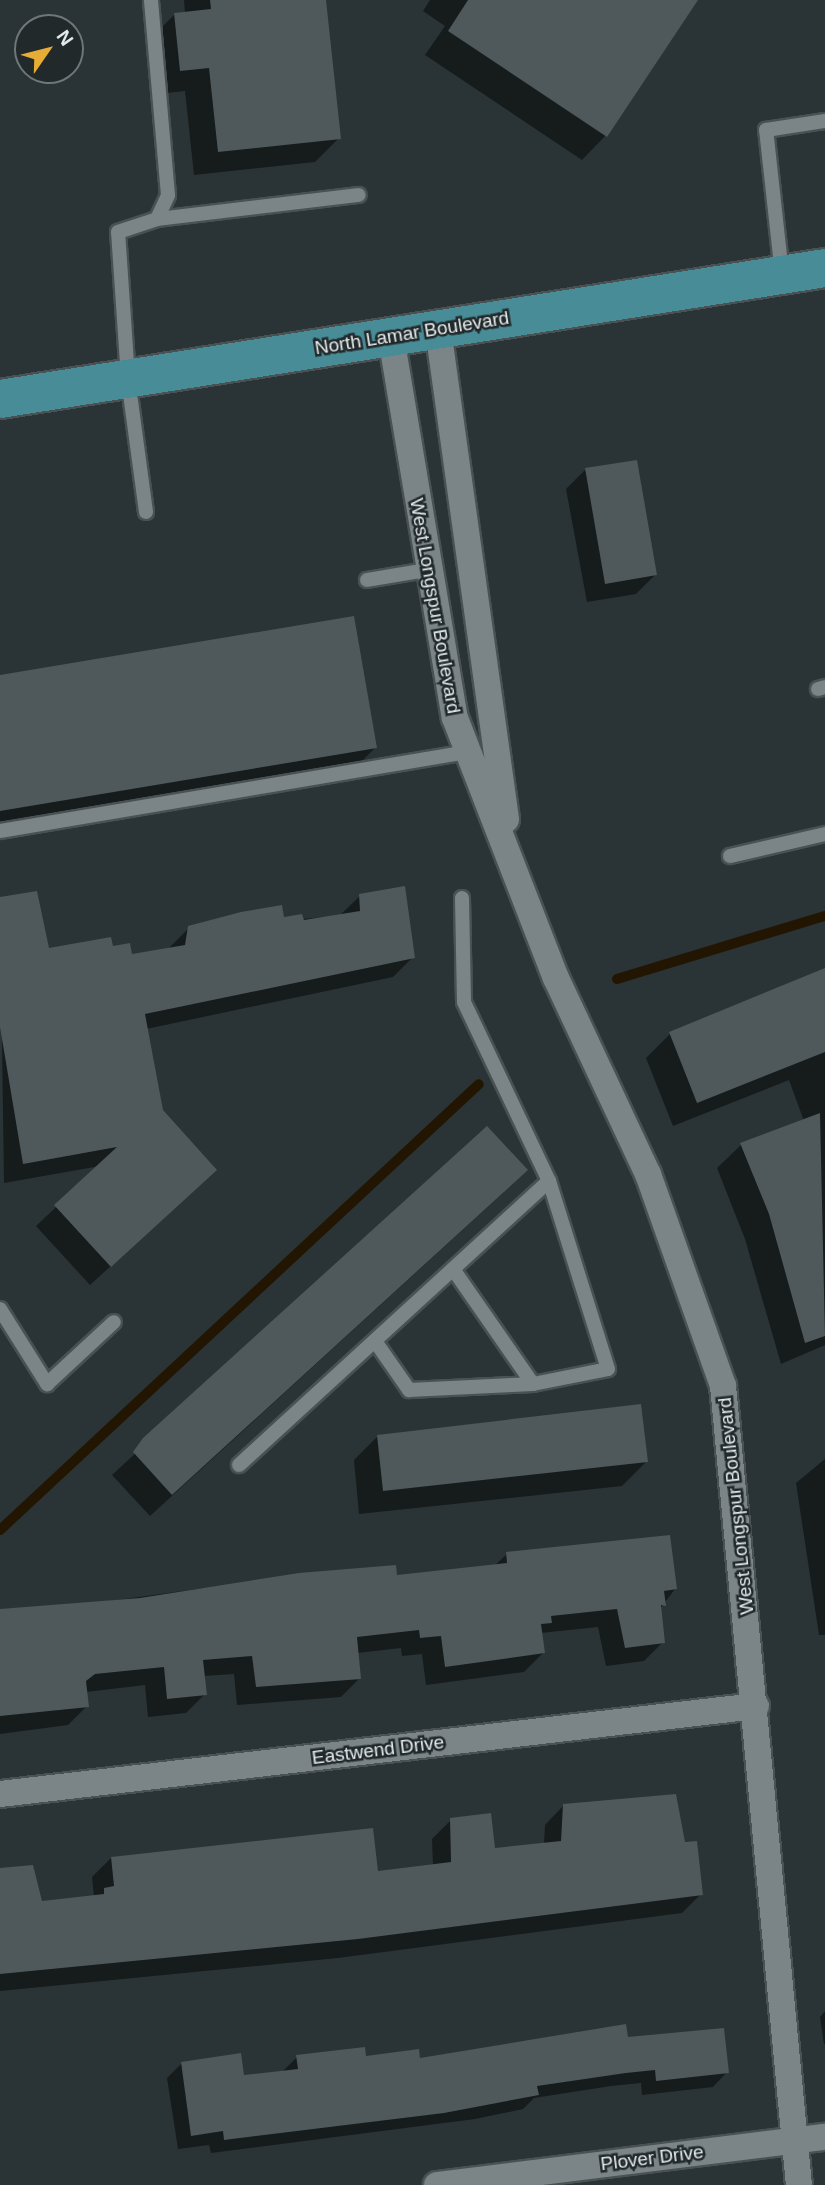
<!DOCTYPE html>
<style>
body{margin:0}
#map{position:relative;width:825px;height:2185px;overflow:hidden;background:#2a3335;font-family:Helvetica,sans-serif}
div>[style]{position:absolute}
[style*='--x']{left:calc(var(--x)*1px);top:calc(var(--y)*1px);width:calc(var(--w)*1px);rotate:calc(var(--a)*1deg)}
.shadow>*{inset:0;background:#0007}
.stream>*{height:10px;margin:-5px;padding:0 5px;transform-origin:5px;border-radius:5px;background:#221602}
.building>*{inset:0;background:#4f585a}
.roads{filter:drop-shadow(2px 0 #495152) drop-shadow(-2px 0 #495152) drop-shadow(0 2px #495152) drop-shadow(0 -2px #495152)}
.lane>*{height:14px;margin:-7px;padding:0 7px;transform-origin:7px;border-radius:7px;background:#7b8587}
.street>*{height:26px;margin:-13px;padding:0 13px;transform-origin:13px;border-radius:13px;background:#7b8587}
.primary>*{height:38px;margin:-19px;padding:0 19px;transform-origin:19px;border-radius:19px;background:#478c97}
span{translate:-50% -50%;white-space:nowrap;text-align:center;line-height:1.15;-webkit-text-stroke:5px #21292b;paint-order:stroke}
.street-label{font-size:19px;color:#e4eaeb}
.north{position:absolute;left:14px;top:14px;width:70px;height:70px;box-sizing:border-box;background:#21292b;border:2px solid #6f7678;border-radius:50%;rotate:55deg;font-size:19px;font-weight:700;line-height:28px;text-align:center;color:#e4eaeb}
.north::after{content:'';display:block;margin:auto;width:24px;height:32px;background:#e6ac36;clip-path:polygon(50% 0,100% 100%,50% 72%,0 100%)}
</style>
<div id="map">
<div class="shadow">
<div style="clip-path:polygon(184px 0,324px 0,339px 138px,315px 162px,194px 175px,185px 91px,157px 94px,151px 38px,175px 14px,185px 13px)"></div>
<div style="clip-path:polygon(430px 0,696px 0,605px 136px,582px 160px,425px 55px,445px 26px,423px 11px)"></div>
<div style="clip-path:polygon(585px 470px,655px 575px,636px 594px,587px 602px,566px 489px)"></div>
<div style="clip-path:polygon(0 677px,375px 748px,351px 772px,0 830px)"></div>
<div style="clip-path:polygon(360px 896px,413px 957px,393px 977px,146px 1029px,161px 1111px,195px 1189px,90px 1285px,36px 1226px,100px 1166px,4px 1183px,0 899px,48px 950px,111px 948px,130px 956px,169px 948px,189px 928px,339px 916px)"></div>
<div style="clip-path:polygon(825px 971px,825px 1345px,781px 1364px,745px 1239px,717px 1168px,741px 1145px,804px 1121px,789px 1080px,673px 1126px,646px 1058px,670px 1034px)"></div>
<div style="clip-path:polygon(487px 1128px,504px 1192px,150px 1516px,112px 1475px)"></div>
<div style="clip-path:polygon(378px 1436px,646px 1462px,622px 1486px,359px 1514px,354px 1460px)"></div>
<div style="clip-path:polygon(825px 1459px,825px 1635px,819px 1635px,796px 1483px)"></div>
<div style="clip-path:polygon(507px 1554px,675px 1589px,659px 1610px,663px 1642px,644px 1661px,606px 1666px,598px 1627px,540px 1633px,543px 1653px,524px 1672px,426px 1685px,422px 1654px,402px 1656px,401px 1648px,357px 1653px,360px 1678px,341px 1697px,237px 1705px,234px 1674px,203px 1676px,205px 1694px,186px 1713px,148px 1717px,145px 1685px,86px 1692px,87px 1706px,68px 1725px,0 1734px,0 1616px,300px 1575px,396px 1577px,494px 1566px)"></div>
<div style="clip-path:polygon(564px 1805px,701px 1894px,682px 1913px,338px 1958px,0 1991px,0 1870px,35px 1902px,94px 1897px,92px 1877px,111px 1858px,377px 1873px,433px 1866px,432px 1839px,451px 1820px,494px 1850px,544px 1844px,545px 1825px)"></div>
<div style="clip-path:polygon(825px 2011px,825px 2044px,824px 2044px,820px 2017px)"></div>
<div style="clip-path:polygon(626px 2039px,727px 2072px,713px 2087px,642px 2095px,641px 2083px,611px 2086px,534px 2098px,523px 2109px,475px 2119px,211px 2153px,209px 2145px,178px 2149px,167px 2078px,181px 2064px,243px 2077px,283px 2071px,297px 2057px,419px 2060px)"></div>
</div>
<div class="stream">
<div style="--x:617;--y:979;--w:217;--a:-16.9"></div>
<div style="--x:0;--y:1530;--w:654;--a:-42.96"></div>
</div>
<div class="building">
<div style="clip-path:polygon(210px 0,326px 0,341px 139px,218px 152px,209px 68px,180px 71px,174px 13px,211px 9px)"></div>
<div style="clip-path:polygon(468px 0,698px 0,607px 137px,448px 31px)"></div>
<div style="clip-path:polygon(637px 460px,657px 575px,605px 584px,585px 468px)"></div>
<div style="clip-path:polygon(354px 616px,377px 748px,0 811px,0 675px)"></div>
<div style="clip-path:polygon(405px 886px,415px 958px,145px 1014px,163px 1110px,217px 1170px,111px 1267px,54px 1205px,117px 1147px,23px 1164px,0 1027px,0 897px,37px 891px,49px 948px,111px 937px,113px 946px,130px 943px,132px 954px,185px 945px,188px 926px,241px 912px,282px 905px,284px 917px,302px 914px,304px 920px,360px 911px,359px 894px)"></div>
<div style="clip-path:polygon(825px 968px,825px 1052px,697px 1103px,669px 1032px)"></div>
<div style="clip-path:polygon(820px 1113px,825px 1336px,805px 1343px,769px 1214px,740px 1143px)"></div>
<div style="clip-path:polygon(487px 1126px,528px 1170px,172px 1495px,133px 1452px,143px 1438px)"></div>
<div style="clip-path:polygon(641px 1404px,648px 1462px,383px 1491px,377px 1435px)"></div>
<div style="clip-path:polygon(670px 1535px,677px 1589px,664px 1591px,666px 1606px,661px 1605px,665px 1643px,625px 1648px,617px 1609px,551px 1616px,552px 1623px,541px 1624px,545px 1653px,445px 1667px,441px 1636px,420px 1638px,419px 1630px,357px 1637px,361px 1679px,256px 1687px,252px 1656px,203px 1660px,207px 1695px,167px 1699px,164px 1667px,95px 1674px,86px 1681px,89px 1707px,0 1716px,0 1609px,140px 1598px,299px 1573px,396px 1565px,397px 1575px,507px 1563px,506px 1552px)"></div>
<div style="clip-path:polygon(676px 1794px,685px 1842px,697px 1841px,703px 1895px,358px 1939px,0 1974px,0 1868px,33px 1865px,42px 1901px,104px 1894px,104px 1888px,114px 1886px,111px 1857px,373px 1828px,378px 1871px,451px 1862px,450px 1818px,491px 1813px,495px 1848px,561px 1841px,563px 1804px)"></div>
<div style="clip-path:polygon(626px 2024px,628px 2037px,724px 2028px,729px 2073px,656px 2081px,655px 2070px,626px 2073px,537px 2086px,539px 2095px,444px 2113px,224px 2140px,223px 2131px,191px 2136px,181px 2062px,241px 2053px,244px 2075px,298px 2069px,296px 2055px,365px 2047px,366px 2056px,419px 2049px,420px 2058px)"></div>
</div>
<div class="roads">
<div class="lane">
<div style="--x:157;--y:219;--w:203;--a:-6.8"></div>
<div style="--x:782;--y:274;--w:145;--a:-96.3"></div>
<div style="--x:766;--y:130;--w:60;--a:-8.7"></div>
<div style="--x:146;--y:512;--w:135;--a:-97.7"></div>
<div style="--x:128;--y:378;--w:146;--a:-93.9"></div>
<div style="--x:118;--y:232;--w:41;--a:-18.4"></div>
<div style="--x:157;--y:219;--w:26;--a:-65"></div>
<div style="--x:168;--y:195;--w:196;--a:-95"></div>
<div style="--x:367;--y:580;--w:60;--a:-9.6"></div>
<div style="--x:818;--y:689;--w:7;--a:-16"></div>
<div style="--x:0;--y:831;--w:475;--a:-9.6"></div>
<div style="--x:730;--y:856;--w:98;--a:-13"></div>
<div style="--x:453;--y:1269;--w:140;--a:55.2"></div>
<div style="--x:0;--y:1309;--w:89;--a:57.9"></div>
<div style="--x:47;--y:1384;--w:91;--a:-42.8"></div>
<div style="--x:375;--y:1341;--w:60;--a:55.2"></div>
<div style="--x:409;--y:1390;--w:124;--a:-2.8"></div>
<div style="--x:533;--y:1384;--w:76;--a:-11.3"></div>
<div style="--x:608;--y:1369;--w:197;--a:-107.4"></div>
<div style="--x:549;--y:1181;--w:198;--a:-115.4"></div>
<div style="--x:464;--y:1002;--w:104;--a:-91.1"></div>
<div style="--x:239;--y:1465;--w:420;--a:-42.5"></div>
</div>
<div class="street">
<div style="--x:438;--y:329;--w:495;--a:82.1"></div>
<div style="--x:391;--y:337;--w:386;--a:80.5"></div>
<div style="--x:455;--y:718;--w:279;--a:68.8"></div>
<div style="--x:556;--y:978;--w:217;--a:64.9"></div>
<div style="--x:648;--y:1174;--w:225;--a:70.5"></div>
<div style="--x:723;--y:1386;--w:803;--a:84.57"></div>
<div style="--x:0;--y:1794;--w:761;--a:-6.64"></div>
<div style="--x:437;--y:2185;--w:391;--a:-7.1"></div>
</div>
<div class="primary">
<div style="--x:0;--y:399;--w:835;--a:-9.02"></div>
</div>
</div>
<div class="street-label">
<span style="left:412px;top:333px;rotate:-9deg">North Lamar Boulevard</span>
<span style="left:435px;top:606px;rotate:80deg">West Longspur Boulevard</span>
<span style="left:736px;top:1506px;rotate:-96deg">West Longspur Boulevard</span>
<span style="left:378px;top:1750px;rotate:-7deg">Eastwend Drive</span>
<span style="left:652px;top:2158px;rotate:-7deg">Plover Drive</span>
</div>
<div class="north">N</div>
</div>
